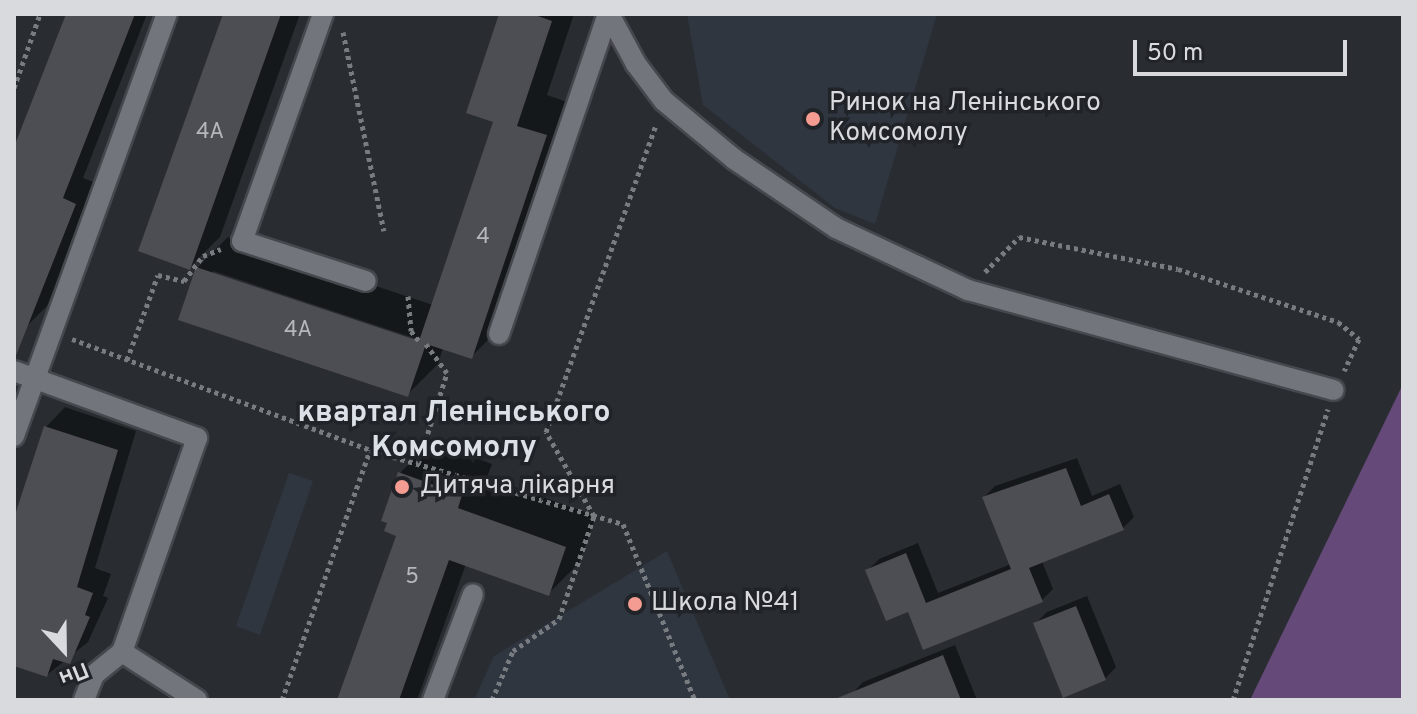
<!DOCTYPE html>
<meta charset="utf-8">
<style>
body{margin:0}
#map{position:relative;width:1417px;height:714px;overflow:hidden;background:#292d32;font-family:Overpass,sans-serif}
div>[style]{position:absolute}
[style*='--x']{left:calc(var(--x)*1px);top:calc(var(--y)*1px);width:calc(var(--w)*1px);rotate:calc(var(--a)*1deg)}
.built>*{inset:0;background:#2f3640}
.green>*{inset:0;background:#654978}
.shadow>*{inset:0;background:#0007}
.building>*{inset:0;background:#4d4d54}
.path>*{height:5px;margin-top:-2.5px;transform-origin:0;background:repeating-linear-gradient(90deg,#787b80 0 4px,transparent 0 8px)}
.roads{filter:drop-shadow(2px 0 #45484d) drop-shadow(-2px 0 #45484d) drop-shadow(0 2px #45484d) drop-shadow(0 -2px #45484d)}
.minor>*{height:20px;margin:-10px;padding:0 10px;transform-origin:10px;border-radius:10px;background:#72767c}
.dots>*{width:22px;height:22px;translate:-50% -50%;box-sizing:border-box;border:4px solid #202328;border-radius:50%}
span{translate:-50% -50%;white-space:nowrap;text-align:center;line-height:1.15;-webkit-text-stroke:7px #202328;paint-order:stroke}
.number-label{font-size:22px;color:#b5b7bc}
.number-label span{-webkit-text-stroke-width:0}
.poi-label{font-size:26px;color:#d8dade}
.left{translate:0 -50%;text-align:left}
.quarter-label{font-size:30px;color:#dce1e8;font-weight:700}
.frame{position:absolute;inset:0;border:16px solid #d8dade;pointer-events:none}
.north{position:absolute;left:24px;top:610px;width:80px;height:80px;-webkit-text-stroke:6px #202328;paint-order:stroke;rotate:158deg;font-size:22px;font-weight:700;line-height:32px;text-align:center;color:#d8dade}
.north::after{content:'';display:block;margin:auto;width:28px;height:36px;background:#d8dade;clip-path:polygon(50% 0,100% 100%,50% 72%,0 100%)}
.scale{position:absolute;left:1133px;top:40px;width:214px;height:36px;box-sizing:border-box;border:4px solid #d8dade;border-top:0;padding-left:10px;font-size:24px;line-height:28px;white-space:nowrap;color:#d8dade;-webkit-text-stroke:6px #202328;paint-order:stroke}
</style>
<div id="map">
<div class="built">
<div style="clip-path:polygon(687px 14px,937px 14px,875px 224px,835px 208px,703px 105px)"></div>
<div style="clip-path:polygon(289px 473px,313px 481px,260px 635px,236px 626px)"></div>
<div style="clip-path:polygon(667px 551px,730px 700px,474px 700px,494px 656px)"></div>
</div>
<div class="green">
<div style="clip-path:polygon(1403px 384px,1403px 700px,1250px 700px)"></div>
</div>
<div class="shadow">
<div style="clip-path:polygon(68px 14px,147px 14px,83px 178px,96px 183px,47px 306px,26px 327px,14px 322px,14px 152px)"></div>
<div style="clip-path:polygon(225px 14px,300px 14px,220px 237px,189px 268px)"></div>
<div style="clip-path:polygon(evenodd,501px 14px,574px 14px,547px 95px,576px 105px,502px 326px,471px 357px,443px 348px,438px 364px,407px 395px,197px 268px,228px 237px,433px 305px,495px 121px,501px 14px,213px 271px,429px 343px,428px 346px,213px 275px,213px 271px)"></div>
<div style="clip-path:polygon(65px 407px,136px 431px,95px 568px,111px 574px,103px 596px,108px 598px,88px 642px,47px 675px,14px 664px,14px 527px,46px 427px)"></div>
<div style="clip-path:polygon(431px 442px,492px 464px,487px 477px,596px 516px,579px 563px,548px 594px,466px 564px,417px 700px,339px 700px,399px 534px,400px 473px)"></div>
<div style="clip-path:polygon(1077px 458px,1092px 496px,1120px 484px,1134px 517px,1123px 528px,1042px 561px,1053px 589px,1042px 600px,909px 610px,867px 571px,879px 559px,918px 543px,938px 593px,1011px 564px,984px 497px,995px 486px)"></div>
<div style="clip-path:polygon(1087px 596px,1116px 667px,1105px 679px,1035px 624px,1047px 612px)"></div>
<div style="clip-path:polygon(955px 645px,977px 700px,854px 700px,852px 694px,863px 682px)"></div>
</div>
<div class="building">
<div style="clip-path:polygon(66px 14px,135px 14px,63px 198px,76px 204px,15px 358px,14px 147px)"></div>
<div style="clip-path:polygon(223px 14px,281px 14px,190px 270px,138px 251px)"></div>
<div style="clip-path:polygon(499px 14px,532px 14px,552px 21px,517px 126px,547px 135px,472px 359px,426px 344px,408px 397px,178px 320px,196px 267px,419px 341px,493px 122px,466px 113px)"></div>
<div style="clip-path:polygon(44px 426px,118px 450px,77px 587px,93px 593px,85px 615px,90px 617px,70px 664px,53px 659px,47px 677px,14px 666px,14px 518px)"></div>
<div style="clip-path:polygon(1066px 468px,1081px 506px,1109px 494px,1124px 530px,1029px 568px,1043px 602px,923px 650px,908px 612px,886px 621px,865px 570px,906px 553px,926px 603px,1011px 569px,982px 497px)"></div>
<div style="clip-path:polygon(398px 472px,462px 495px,458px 508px,566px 547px,549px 596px,449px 560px,399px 700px,337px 700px,396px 536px,384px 531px,387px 523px,381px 521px)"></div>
<div style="clip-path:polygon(1076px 606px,1106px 680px,1063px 698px,1033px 623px)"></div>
<div style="clip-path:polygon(943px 655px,961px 700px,835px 700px,835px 699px)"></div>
</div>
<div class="path">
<div style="--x:343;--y:32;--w:203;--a:78.4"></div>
<div style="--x:14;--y:88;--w:78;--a:-70.6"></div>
<div style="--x:985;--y:272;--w:49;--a:-45.8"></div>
<div style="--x:1019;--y:237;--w:162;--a:11.4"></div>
<div style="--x:1178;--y:269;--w:169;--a:18.3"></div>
<div style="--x:1338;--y:322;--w:27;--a:39"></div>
<div style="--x:1359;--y:339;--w:35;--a:115"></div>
<div style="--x:408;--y:296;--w:35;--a:85"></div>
<div style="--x:411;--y:331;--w:13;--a:51"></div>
<div style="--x:72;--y:339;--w:318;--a:20.4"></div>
<div style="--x:370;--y:450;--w:264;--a:16.3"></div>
<div style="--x:623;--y:524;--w:190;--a:67.8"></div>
<div style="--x:127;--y:360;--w:90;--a:-70"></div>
<div style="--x:158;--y:275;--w:27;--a:13"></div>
<div style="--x:184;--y:281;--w:31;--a:-53"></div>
<div style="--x:203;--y:256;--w:19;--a:-21"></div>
<div style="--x:418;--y:464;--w:96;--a:-72.3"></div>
<div style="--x:447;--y:373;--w:36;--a:-126"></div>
<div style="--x:282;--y:700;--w:265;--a:-70.6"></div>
<div style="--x:492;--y:700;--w:53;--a:-66.8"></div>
<div style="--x:513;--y:651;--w:56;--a:-34.8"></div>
<div style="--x:559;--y:619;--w:109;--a:-71.2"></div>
<div style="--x:594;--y:516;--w:97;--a:-119.7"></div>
<div style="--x:546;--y:432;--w:326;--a:-70.3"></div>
<div style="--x:1233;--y:700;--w:306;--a:-71.9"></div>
</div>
<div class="roads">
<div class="minor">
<div style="--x:323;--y:14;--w:241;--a:109.6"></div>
<div style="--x:242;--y:241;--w:130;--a:17.9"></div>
<div style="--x:609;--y:14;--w:57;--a:61.6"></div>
<div style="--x:636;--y:64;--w:46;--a:52.9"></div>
<div style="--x:664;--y:101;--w:91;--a:39.6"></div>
<div style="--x:734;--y:159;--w:123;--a:34.1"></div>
<div style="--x:836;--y:228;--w:146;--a:25.2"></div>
<div style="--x:968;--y:290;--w:379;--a:15.3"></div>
<div style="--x:499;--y:334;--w:338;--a:-71.2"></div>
<div style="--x:14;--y:371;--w:195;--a:20.1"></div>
<div style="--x:197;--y:438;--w:227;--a:109.3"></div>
<div style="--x:122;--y:652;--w:36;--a:141"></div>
<div style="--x:94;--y:675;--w:27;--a:112"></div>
<div style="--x:14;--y:436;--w:449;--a:-70.1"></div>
<div style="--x:122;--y:652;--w:89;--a:32.6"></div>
<div style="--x:433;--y:700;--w:113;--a:-69.3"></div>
</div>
</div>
<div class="dots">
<div style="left:813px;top:119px;background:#f59c92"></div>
<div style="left:402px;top:487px;background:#f59c92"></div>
<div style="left:635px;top:604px;background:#f59c92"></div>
</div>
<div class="number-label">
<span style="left:210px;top:133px">4А</span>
<span style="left:483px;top:238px">4</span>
<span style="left:298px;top:331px">4А</span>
<span style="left:412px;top:578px">5</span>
</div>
<div class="poi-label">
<span class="left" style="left:829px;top:119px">Ринок на Ленінського<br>Комсомолу</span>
<span class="left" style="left:420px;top:487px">Дитяча лікарня</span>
<span class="left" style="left:651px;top:604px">Школа №41</span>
</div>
<div class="quarter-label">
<span style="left:454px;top:431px">квартал Ленінського<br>Комсомолу</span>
</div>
<div class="frame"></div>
<div class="north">Пн</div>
<div class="scale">50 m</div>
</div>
